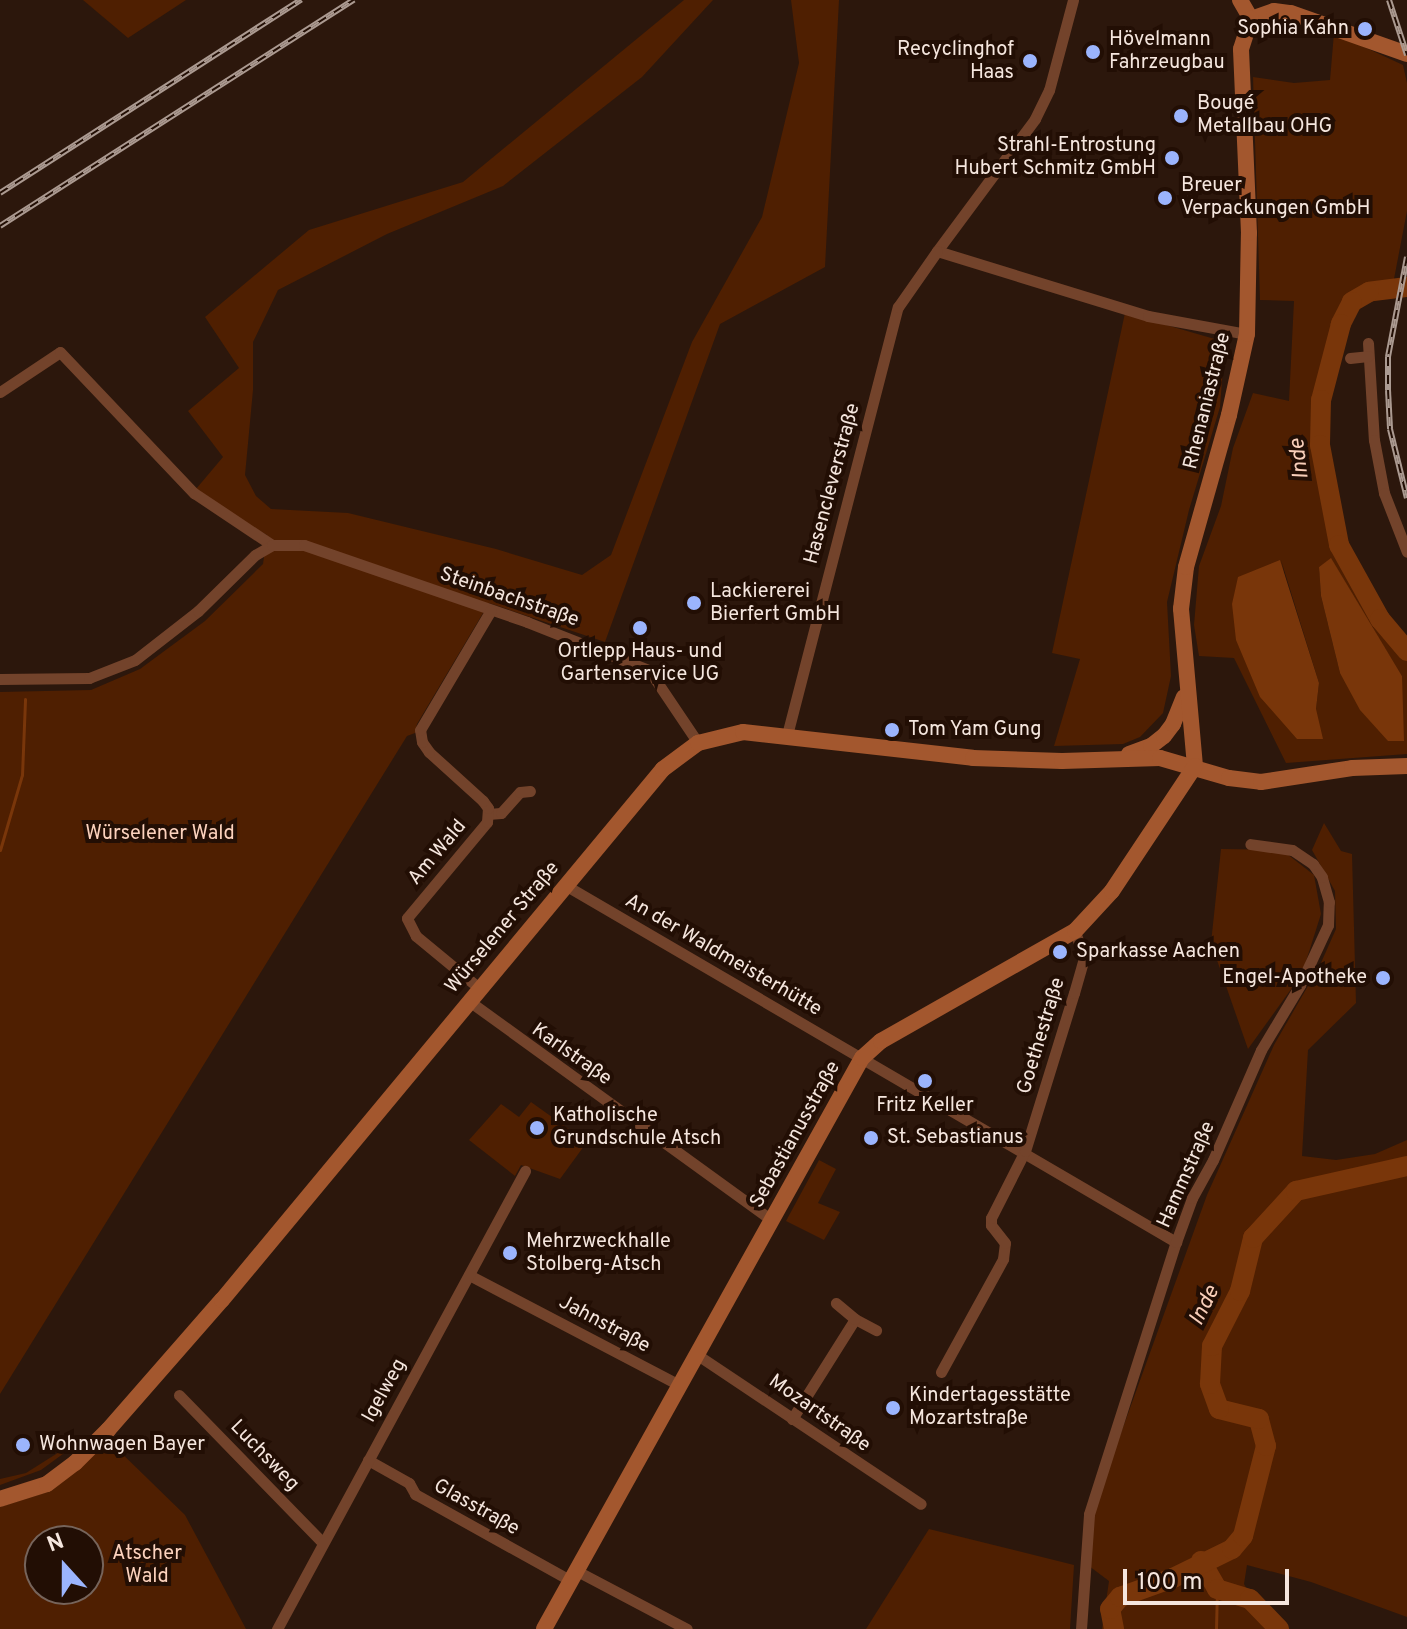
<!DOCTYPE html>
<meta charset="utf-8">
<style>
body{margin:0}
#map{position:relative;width:1407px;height:1629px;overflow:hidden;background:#2c170c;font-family:Overpass,sans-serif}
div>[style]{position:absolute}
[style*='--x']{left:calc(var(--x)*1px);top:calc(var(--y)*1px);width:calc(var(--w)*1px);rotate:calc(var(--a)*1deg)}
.green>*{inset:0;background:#4f1f01}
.water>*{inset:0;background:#79360a}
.stream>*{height:3px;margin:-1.5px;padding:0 1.5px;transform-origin:1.5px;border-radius:1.5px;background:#79360a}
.river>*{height:20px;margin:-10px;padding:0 10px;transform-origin:10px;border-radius:10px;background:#79360a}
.street>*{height:11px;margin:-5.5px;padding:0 5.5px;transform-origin:5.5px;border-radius:5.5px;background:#73432b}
.secondary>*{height:16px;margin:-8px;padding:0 8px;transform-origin:8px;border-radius:8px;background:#a3572e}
.rail>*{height:6px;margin-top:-3px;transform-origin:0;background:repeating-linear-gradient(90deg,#220e04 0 9px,#ab9a91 0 18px);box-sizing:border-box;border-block:2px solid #ab9a91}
.dots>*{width:22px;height:22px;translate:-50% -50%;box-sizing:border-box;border:4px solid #220e04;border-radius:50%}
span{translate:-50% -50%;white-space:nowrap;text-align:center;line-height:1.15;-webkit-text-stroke:8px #220e04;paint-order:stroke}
.poi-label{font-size:20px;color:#f5e6de}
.right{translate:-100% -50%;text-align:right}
.left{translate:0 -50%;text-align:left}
.street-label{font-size:20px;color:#f5e6de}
.park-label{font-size:20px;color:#fcd2bd}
.water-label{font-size:22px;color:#f8ceb9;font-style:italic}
.north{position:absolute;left:24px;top:1525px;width:80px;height:80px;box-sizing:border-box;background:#220e04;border:2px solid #76645b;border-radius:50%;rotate:339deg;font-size:22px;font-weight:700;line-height:32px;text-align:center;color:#f5e6de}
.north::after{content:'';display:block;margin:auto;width:28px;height:36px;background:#9bb4fd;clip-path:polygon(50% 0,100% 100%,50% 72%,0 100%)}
.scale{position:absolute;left:1123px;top:1569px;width:166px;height:36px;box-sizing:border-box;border:4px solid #f5e6de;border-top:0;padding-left:10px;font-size:24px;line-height:28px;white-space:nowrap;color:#f5e6de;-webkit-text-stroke:6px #220e04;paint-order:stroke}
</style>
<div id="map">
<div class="green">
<div style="clip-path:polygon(83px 0,186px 0,128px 38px)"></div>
<div style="clip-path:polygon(684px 0,713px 0,642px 77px,503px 186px,387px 234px,278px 290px,253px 342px,253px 390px,245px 475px,256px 496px,271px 509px,348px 513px,496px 549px,582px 575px,611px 555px,692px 342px,762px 217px,799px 63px,791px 0,839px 0,825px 267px,720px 324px,605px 642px,489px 603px,417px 724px,415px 733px,407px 736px,0 1394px,0 692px,91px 690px,140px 669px,205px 621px,263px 564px,267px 535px,221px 509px,196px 489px,223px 457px,188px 411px,239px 368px,205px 317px,309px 230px,463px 182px)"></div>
<div style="clip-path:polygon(evenodd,1334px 33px,1403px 65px,1407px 83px,1407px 211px,1394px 279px,1358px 291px,1342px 306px,1317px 381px,1314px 419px,1334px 544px,1371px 612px,1407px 660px,1407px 754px,1286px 763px,1234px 658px,1199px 656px,1194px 625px,1199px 566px,1221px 506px,1233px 448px,1253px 393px,1289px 401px,1294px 301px,1260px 300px,1253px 77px,1294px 83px,1330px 80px,1334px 33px,1331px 559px,1355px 599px,1402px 676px,1340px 673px,1321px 596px,1319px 567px,1331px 559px,1334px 33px,1281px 560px,1319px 683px,1316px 709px,1281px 560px)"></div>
<div style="clip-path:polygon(1125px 313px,1225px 342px,1220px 407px,1189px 510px,1167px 602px,1171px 676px,1163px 713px,1140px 737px,1123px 744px,1054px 746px,1080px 659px,1052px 653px)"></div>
<div style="clip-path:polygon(1324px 823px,1341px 851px,1352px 854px,1356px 1003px,1308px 1050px,1302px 1156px,1336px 1160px,1375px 1154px,1407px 1140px,1407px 1617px,1311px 1582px,1247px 1565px,1244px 1584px,1250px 1595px,1245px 1600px,1274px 1629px,1102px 1629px,1109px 1581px,1089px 1566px,1093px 1517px,1108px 1469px,1207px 1195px,1274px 1045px,1320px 965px,1336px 929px,1335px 891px,1312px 850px)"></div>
<div style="clip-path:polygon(1221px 849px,1282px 850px,1314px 875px,1321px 914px,1302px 974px,1248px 1049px,1211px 943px)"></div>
<div style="clip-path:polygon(531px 1102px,587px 1142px,560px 1179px,521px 1165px,515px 1176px,469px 1140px,501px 1104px,519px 1117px)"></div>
<div style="clip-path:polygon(819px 1160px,836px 1169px,818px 1203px,840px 1212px,824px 1240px,786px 1221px)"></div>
<div style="clip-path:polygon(evenodd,109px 1441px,185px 1515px,246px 1629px,0 1629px,0 1507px,51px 1491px,109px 1441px,40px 1541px,88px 1541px,88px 1589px,40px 1589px,40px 1541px)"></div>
<div style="clip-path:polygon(64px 1449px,67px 1451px,41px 1470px,0 1485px,0 1479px,26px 1473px)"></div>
<div style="clip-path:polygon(929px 1529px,1074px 1565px,1070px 1629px,866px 1629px)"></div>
</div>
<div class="water">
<div style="clip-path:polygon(1331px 558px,1402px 676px,1404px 741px,1388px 741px,1360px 710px,1340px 673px,1321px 596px,1319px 567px)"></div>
<div style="clip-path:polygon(1280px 560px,1319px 683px,1316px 709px,1323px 739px,1297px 739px,1260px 697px,1236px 640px,1232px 604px,1238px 577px)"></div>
</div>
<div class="stream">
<div style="--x:0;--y:850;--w:78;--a:-73.7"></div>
<div style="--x:22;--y:775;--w:76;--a:-87.7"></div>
<div style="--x:1216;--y:1629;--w:40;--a:-88.6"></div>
</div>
<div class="river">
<div style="--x:1407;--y:287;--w:38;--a:173"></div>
<div style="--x:1369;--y:292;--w:20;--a:150"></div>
<div style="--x:1352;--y:302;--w:25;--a:117"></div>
<div style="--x:1341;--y:324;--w:79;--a:104.7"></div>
<div style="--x:1321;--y:400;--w:45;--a:91.3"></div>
<div style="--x:1320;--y:445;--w:102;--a:79.2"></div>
<div style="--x:1339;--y:545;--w:85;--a:61"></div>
<div style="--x:1380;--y:619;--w:42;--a:49.8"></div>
<div style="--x:1201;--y:1561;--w:32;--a:60"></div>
<div style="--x:1217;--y:1589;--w:34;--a:17"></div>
<div style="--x:1250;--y:1599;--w:42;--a:46"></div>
<div style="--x:1114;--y:1629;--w:20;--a:-101"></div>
<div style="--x:1110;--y:1609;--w:16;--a:-50"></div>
<div style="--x:1120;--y:1597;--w:56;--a:-19.7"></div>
<div style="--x:1173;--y:1578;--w:66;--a:-26.2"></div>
<div style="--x:1232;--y:1549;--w:17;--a:-50"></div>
<div style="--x:1243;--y:1536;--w:93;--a:-75.7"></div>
<div style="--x:1266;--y:1446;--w:28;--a:-105"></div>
<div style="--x:1259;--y:1419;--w:41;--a:-166"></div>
<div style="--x:1219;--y:1409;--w:27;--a:-110"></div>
<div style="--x:1210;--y:1384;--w:38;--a:-87"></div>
<div style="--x:1212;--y:1346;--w:62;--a:-63"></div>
<div style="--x:1240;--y:1291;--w:55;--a:-76.2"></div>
<div style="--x:1253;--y:1238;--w:64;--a:-47.5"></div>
<div style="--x:1296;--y:1191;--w:114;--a:-12.7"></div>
</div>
<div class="street">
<div style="--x:1073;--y:0;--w:93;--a:104.9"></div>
<div style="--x:1049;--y:90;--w:32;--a:116"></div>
<div style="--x:1035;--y:119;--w:164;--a:126.6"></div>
<div style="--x:937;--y:251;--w:221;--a:17.1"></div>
<div style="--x:1148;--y:316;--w:101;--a:10.3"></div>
<div style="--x:1368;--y:343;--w:97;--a:86.5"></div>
<div style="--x:1374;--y:440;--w:54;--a:79.3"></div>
<div style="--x:1384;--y:493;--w:63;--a:68.7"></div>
<div style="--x:1350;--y:358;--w:18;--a:-6"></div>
<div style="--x:0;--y:392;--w:72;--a:-33.7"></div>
<div style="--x:60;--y:352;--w:195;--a:46.5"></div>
<div style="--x:194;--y:493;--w:94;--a:33.7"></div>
<div style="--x:0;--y:679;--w:89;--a:-0.6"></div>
<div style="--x:89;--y:678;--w:49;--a:-21.4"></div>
<div style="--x:135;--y:660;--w:80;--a:-37.9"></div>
<div style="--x:198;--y:611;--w:80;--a:-44.5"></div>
<div style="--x:255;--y:555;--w:20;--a:-30"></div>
<div style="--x:272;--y:545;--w:32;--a:0"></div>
<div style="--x:304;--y:545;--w:236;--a:19"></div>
<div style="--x:527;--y:622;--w:131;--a:21.5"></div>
<div style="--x:649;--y:670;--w:88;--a:56.1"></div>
<div style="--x:787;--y:735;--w:442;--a:-75.5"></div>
<div style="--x:898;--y:307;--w:68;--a:-55.1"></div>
<div style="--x:488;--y:814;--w:13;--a:-4"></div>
<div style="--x:501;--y:813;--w:28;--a:-48"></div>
<div style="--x:520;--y:792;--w:10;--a:-6"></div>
<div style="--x:565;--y:885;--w:708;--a:30.3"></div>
<div style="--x:479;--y:988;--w:82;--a:-140.5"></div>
<div style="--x:416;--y:936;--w:20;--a:-117"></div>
<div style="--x:407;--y:918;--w:125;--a:-50.2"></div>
<div style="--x:487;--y:822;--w:14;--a:-86"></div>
<div style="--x:488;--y:808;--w:9;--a:-126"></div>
<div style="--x:483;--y:801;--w:73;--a:-137.8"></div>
<div style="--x:429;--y:752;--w:12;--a:-125"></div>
<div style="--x:422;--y:742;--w:12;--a:-99"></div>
<div style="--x:420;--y:730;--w:139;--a:-59.4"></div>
<div style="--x:469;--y:1001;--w:373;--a:35.9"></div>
<div style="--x:469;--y:1275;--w:237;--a:27.6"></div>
<div style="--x:855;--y:1319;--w:24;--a:28"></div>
<div style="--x:696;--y:1354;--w:270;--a:33.7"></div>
<div style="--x:941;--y:1372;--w:129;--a:-61.2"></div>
<div style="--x:1003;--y:1259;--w:16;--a:-83"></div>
<div style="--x:1005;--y:1243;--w:23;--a:-128"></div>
<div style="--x:991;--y:1225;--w:7;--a:-90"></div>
<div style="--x:991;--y:1218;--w:75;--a:-63.1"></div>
<div style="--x:1025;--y:1151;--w:165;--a:-72.8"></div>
<div style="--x:1074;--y:993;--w:35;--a:-74"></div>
<div style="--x:1084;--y:959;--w:29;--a:-108"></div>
<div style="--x:179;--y:1395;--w:206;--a:45.8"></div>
<div style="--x:792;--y:1419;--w:118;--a:-57.8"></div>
<div style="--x:855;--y:1319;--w:25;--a:-140"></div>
<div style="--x:368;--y:1460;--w:47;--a:29.3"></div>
<div style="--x:409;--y:1483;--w:13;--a:61"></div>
<div style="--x:415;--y:1494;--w:179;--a:29.1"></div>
<div style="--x:577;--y:1571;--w:124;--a:27.8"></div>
<div style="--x:277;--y:1629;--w:521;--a:-61.57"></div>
<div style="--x:1081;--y:1629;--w:115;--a:-86"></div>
<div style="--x:1089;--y:1514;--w:286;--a:-72.3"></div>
<div style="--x:1176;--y:1242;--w:47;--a:-70"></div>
<div style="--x:1192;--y:1198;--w:43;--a:-61.1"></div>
<div style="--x:1213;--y:1160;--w:120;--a:-66.4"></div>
<div style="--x:1261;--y:1050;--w:76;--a:-59"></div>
<div style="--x:1300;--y:985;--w:66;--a:-65"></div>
<div style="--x:1328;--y:925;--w:23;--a:-88"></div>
<div style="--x:1329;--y:902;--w:26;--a:-106"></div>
<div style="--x:1322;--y:877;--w:16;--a:-125"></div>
<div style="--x:1313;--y:864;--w:25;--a:-146"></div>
<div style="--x:1292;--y:850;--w:42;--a:-171.9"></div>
</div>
<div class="secondary">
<div style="--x:1240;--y:0;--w:22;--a:60"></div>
<div style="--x:1251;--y:19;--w:24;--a:-19"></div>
<div style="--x:1274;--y:11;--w:17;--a:7"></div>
<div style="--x:1291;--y:13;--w:123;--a:19.5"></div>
<div style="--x:1129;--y:754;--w:23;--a:-20"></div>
<div style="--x:1151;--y:746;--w:16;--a:-38"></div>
<div style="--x:1164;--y:736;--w:15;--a:-53"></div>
<div style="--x:1173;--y:724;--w:29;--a:-68"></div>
<div style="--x:1195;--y:766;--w:158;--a:-95.1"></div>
<div style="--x:1181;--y:609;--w:42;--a:-83.2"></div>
<div style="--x:1186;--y:567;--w:158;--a:-74.2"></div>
<div style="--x:1229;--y:415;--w:83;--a:-77.5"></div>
<div style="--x:1247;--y:334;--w:101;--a:-88.9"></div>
<div style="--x:1249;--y:233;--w:184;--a:-92.5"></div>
<div style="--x:1241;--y:49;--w:32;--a:-72"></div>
<div style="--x:0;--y:1499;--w:49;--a:-17.7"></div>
<div style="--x:47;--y:1484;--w:35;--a:-37"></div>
<div style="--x:75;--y:1463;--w:47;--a:-45"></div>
<div style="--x:108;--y:1430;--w:173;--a:-48.8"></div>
<div style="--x:222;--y:1300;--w:690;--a:-50.29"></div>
<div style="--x:663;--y:769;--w:44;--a:-36.6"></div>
<div style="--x:698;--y:743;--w:46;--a:-13.7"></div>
<div style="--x:743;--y:732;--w:231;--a:6.4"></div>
<div style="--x:973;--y:758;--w:89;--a:1.9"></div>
<div style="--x:1062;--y:761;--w:98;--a:-1.8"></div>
<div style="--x:1160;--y:758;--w:72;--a:16.2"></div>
<div style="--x:1229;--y:778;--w:32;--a:7"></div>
<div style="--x:1261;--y:782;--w:92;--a:-8.7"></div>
<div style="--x:1352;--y:768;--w:55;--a:-2.1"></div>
<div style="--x:544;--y:1629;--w:654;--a:-60.89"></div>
<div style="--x:862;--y:1058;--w:25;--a:-42"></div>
<div style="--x:881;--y:1041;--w:223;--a:-29.6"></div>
<div style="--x:1075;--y:931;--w:54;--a:-47.2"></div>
<div style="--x:1112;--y:891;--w:150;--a:-56.4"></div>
</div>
<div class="rail">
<div style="--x:1389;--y:0;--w:58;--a:71.9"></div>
<div style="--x:0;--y:193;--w:358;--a:-32.7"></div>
<div style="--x:0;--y:226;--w:420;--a:-32.6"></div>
<div style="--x:1407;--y:257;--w:102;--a:100.8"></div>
<div style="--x:1388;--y:357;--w:33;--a:90"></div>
<div style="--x:1388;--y:390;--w:39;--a:87"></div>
<div style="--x:1390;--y:429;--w:71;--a:76.2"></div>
</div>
<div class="dots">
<div style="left:1365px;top:29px;background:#9bb4fd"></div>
<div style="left:1093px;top:52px;background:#9bb4fd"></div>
<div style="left:1030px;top:61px;background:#9bb4fd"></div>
<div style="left:1181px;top:116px;background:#9bb4fd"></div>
<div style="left:1172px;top:158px;background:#9bb4fd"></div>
<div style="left:1165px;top:198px;background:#9bb4fd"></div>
<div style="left:694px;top:603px;background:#9bb4fd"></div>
<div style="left:640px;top:628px;background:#9bb4fd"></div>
<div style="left:892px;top:730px;background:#9bb4fd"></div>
<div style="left:1060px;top:952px;background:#9bb4fd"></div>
<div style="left:1383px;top:978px;background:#9bb4fd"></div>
<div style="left:925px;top:1081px;background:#9bb4fd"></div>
<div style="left:537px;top:1128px;background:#9bb4fd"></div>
<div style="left:871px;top:1138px;background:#9bb4fd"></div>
<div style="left:510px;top:1253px;background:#9bb4fd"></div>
<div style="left:893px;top:1408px;background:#9bb4fd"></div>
<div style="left:23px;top:1445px;background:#9bb4fd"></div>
</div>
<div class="poi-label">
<span class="right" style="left:1349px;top:29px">Sophia Kahn</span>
<span class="left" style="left:1109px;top:52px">Hövelmann<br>Fahrzeugbau</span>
<span class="right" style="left:1014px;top:62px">Recyclinghof<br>Haas</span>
<span class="left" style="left:1197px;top:116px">Bougé<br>Metallbau OHG</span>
<span class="right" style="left:1156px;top:158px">Strahl-Entrostung<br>Hubert Schmitz GmbH</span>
<span class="left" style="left:1181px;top:198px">Breuer<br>Verpackungen GmbH</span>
<span class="left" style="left:710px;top:604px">Lackiererei<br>Bierfert GmbH</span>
<span style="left:640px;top:664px">Ortlepp Haus- und<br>Gartenservice UG</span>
<span class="left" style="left:908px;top:730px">Tom Yam Gung</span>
<span class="left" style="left:1076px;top:952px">Sparkasse Aachen</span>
<span class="right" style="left:1367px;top:978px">Engel-Apotheke</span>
<span style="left:925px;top:1106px">Fritz Keller</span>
<span class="left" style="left:553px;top:1128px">Katholische<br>Grundschule Atsch</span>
<span class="left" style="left:887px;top:1138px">St. Sebastianus</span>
<span class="left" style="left:526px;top:1254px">Mehrzweckhalle<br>Stolberg-Atsch</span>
<span class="left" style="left:909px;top:1408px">Kindertagesstätte<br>Mozartstraße</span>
<span class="left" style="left:39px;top:1445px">Wohnwagen Bayer</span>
</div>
<div class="street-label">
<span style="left:1208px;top:401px;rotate:-76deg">Rhenaniastraße</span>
<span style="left:833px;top:484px;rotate:-75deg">Hasencleverstraße</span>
<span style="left:509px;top:598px;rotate:19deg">Steinbachstraße</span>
<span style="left:438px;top:853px;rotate:-50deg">Am Wald</span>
<span style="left:503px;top:928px;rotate:-50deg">Würselener Straße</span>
<span style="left:723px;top:956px;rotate:30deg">An der Waldmeisterhütte</span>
<span style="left:1042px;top:1036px;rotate:-73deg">Goethestraße</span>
<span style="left:571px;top:1055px;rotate:35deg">Karlstraße</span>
<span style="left:796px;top:1135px;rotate:-61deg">Sebastianusstraße</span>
<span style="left:1187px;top:1175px;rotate:-66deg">Hammstraße</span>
<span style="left:604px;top:1325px;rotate:28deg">Jahnstraße</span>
<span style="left:385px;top:1391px;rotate:-61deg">Igelweg</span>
<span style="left:819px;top:1414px;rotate:35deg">Mozartstraße</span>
<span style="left:264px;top:1456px;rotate:46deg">Luchsweg</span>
<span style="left:476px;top:1508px;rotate:29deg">Glasstraße</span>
</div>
<div class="park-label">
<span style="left:160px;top:834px">Würselener Wald</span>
<span style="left:147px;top:1566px">Atscher<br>Wald</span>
</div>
<div class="water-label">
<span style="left:1300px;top:459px;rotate:-97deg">Inde</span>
<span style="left:1205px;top:1306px;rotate:-64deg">Inde</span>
</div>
<div class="north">N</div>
<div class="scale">100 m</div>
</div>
